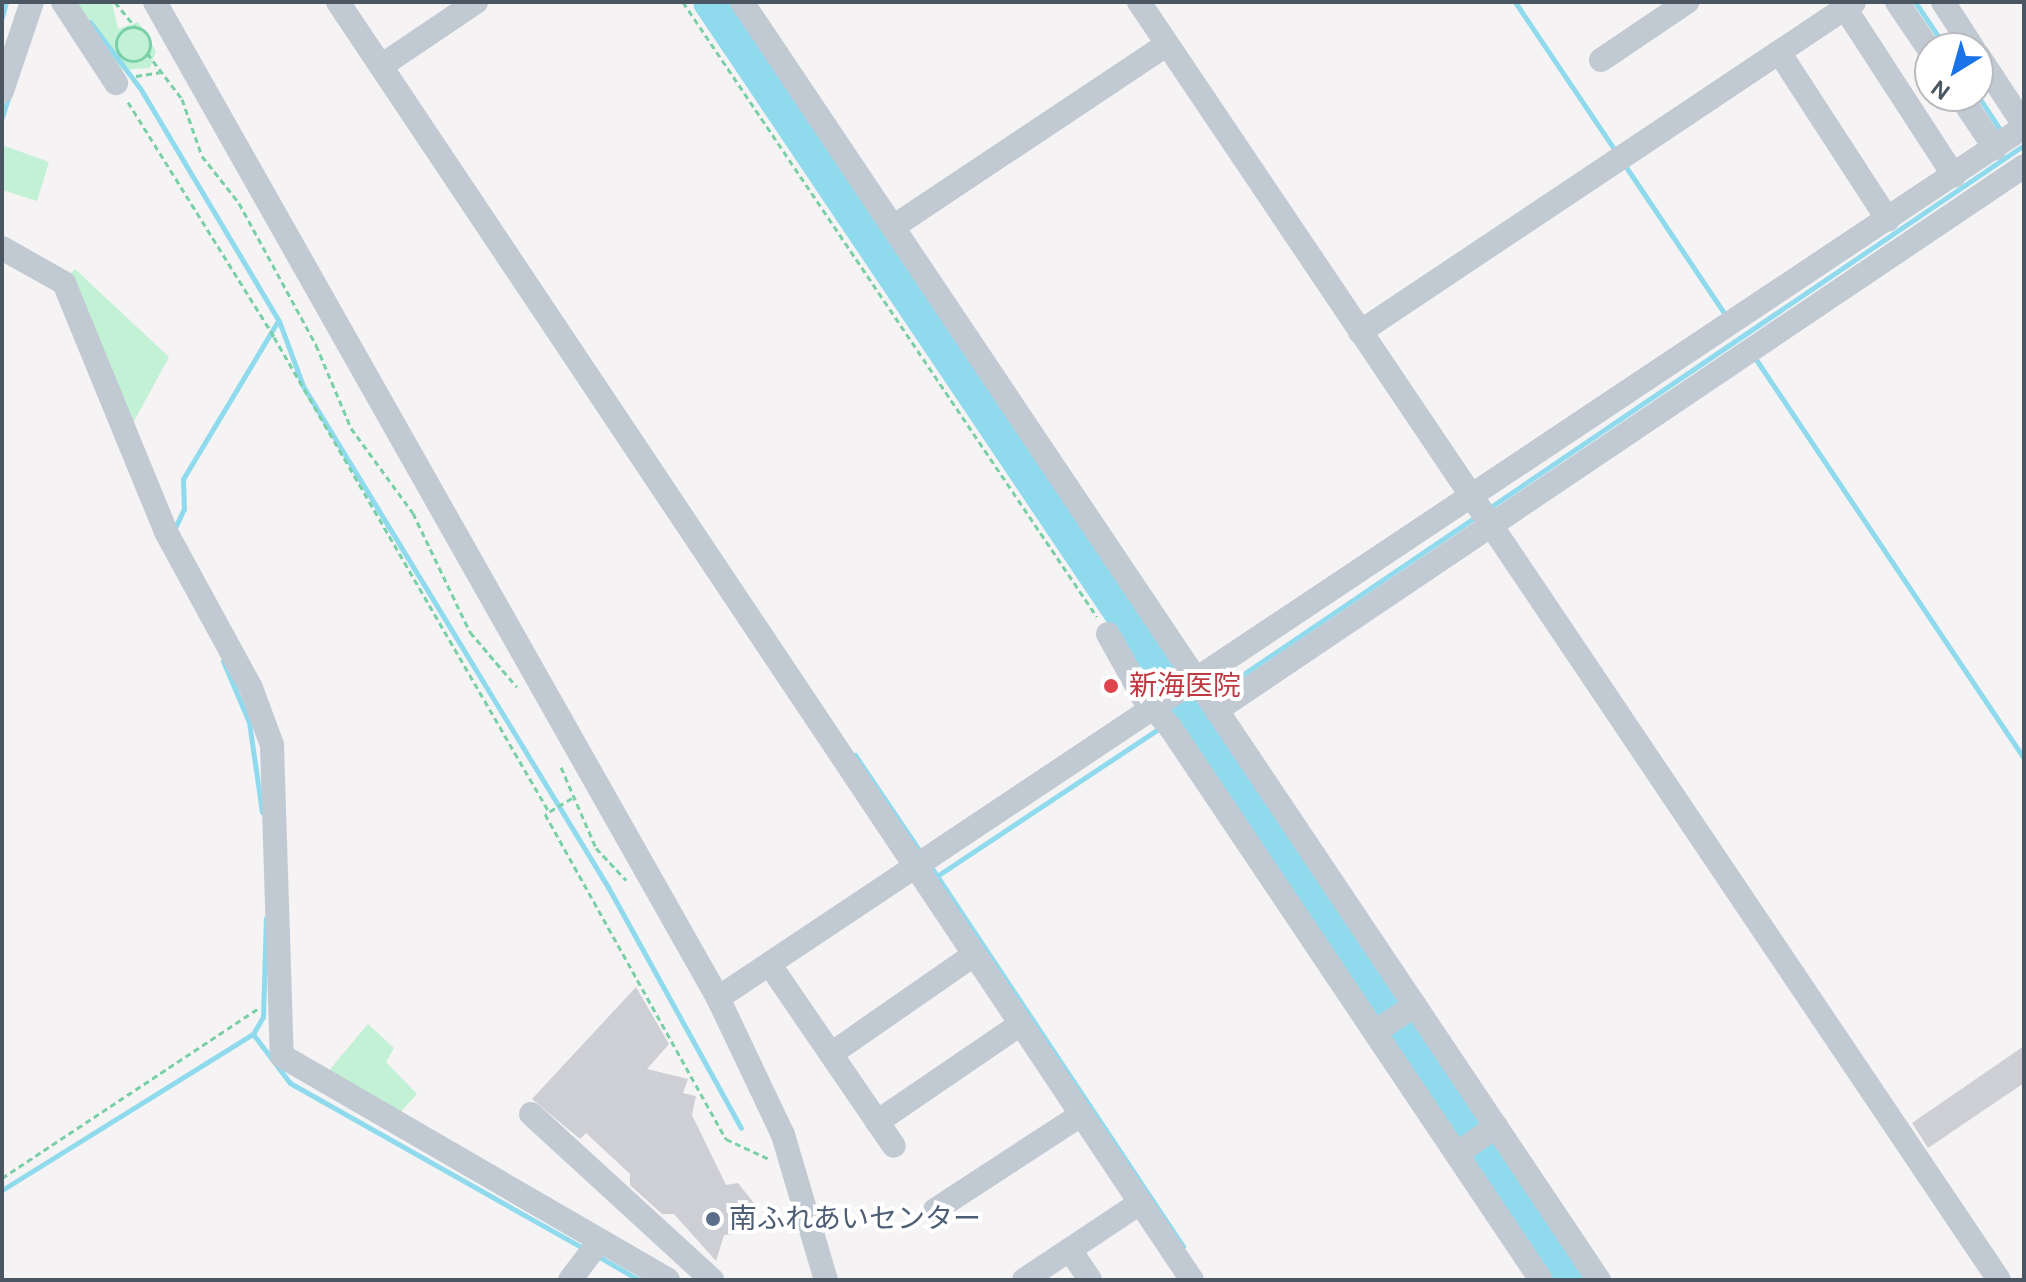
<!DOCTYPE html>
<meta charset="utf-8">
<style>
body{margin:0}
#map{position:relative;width:2026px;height:1282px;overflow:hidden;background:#f5f3f3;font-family:"DM Sans","Noto Sans JP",sans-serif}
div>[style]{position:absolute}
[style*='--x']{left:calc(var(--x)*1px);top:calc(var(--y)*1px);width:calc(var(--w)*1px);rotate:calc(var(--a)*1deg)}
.green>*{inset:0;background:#c3f1d5}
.stream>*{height:5px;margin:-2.5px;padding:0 2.5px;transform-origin:2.5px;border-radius:2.5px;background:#90daee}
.river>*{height:32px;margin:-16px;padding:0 16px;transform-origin:16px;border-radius:16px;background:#90daee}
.building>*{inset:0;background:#cdcfd5}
.path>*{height:3px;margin-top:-1.5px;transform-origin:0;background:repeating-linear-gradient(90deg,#7ad0a6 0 6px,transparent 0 10px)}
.path>.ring{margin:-1.5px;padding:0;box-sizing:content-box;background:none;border:3px solid #7ad0a6;border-radius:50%}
.minor>*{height:24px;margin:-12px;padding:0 12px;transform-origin:12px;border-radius:12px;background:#c1cad2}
.dots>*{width:22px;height:22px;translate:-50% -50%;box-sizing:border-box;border:4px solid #fff;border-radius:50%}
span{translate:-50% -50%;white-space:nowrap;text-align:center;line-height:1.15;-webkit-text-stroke:8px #fff;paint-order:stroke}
.health-label{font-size:28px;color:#be3a42}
.left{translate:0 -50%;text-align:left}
.service-label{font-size:28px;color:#4e5e75}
.frame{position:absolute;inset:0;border:4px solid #4a5661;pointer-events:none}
.north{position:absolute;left:1914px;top:32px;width:80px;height:80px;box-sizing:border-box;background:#fff;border:2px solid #b7bbc0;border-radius:50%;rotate:217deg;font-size:22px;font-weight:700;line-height:32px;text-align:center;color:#4a5661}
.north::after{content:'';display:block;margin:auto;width:28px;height:36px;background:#1a73e8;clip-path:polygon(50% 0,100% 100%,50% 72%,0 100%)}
</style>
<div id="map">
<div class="green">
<div style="clip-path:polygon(67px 2px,112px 2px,118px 29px,138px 22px,156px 51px,150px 68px,119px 70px)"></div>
<div style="clip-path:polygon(2px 145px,49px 162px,37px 201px,2px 190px)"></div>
<div style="clip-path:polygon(75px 269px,169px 357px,132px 425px,67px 277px)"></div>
<div style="clip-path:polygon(368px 1024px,394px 1048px,386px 1062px,417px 1094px,398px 1115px,326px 1074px)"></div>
</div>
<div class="stream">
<div style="--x:1515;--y:2;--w:181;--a:56"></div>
<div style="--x:1915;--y:2;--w:55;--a:56"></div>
<div style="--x:2;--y:17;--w:16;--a:-75"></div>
<div style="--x:90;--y:22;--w:83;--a:52.9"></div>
<div style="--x:140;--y:88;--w:271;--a:59.2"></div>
<div style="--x:279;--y:321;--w:69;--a:69.7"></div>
<div style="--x:303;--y:386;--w:587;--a:58.67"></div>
<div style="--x:608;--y:887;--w:275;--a:61.1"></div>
<div style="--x:1978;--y:96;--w:45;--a:56.7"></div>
<div style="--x:2;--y:117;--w:23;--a:-72"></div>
<div style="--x:1624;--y:164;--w:179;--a:56.1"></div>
<div style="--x:1757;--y:361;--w:478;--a:56.1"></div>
<div style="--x:1489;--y:508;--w:647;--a:-34.16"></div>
<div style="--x:174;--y:530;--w:23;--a:-65"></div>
<div style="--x:184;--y:509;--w:30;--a:-92"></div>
<div style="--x:183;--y:479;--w:184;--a:-59"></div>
<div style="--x:223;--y:661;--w:66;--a:66.9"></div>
<div style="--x:249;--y:722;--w:91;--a:81.8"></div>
<div style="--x:1217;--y:692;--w:315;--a:-34.1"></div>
<div style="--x:1188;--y:715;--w:9;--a:-32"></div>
<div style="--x:1174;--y:718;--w:13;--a:-32"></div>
<div style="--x:855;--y:755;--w:118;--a:56"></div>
<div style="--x:929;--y:864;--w:459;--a:56.4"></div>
<div style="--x:937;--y:876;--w:265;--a:-33.6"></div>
<div style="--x:253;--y:1034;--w:20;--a:-60"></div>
<div style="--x:263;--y:1017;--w:99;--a:-88.3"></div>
<div style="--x:2;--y:1190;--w:296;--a:-31.9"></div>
<div style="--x:253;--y:1034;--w:61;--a:52.9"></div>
<div style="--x:290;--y:1083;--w:336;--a:29.4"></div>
<div style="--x:596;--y:1255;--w:50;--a:30.2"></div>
</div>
<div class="river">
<div style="--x:709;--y:2;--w:1540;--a:56.09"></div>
</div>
<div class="building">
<div style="clip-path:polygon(636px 987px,669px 1044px,647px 1069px,688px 1079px,683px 1093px,696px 1096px,692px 1115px,726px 1185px,738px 1183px,753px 1202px,745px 1233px,724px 1235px,716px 1261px,674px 1214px,662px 1214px,630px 1185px,630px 1174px,586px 1133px,580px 1139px,532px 1099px)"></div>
<div style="clip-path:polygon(2024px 1046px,2024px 1083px,1928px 1148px,1912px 1123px)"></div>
</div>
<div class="path">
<div style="--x:115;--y:2;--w:32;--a:51"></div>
<div style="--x:683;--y:2;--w:741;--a:56.05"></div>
<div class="ring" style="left:116px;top:27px;width:31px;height:31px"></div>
<div style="--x:147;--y:53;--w:58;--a:52.7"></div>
<div style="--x:182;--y:99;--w:60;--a:70.7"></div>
<div style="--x:202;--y:156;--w:60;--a:51.8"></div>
<div style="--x:239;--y:203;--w:162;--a:61.5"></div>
<div style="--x:316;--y:345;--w:90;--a:67.1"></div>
<div style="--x:351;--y:428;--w:105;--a:53.9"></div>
<div style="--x:413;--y:513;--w:132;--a:64.4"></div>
<div style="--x:470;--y:632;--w:72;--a:49.5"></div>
<div style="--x:136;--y:76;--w:24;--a:-9"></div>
<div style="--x:128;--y:102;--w:277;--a:58.1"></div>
<div style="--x:274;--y:337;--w:549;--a:59.93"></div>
<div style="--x:561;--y:767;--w:88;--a:66.6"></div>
<div style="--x:596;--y:848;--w:44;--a:46.8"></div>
<div style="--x:572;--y:798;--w:31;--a:149"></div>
<div style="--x:545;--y:814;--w:372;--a:60.9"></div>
<div style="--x:726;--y:1139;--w:47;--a:24.9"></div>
<div style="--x:2;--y:1178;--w:308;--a:-33.5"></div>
</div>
<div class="minor">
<div style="--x:63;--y:2;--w:97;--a:56.8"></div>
<div style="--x:155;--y:2;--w:1144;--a:60.52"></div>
<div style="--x:718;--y:998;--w:152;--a:64.6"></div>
<div style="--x:783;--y:1135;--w:151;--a:73.5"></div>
<div style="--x:338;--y:2;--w:1537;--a:56.25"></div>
<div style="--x:742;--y:2;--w:1539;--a:56.16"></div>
<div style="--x:1139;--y:2;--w:1540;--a:56.06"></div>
<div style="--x:1897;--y:2;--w:59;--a:56"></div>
<div style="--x:1943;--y:2;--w:55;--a:56.9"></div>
<div style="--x:1845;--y:8;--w:200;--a:57"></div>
<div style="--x:1779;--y:52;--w:200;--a:57"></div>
<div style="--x:1978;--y:55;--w:84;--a:56.7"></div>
<div style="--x:1601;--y:60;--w:104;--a:-34"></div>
<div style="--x:381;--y:66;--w:115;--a:-34"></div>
<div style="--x:2;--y:91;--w:94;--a:-71.4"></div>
<div style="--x:1960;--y:96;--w:63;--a:56.1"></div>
<div style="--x:893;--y:227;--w:329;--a:-33.7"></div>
<div style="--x:2;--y:248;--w:71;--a:29.4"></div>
<div style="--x:64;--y:283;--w:269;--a:67.7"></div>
<div style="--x:166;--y:532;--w:178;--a:61.4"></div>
<div style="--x:251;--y:688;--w:61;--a:69.8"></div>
<div style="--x:272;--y:745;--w:311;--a:88.2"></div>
<div style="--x:282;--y:1056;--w:446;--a:30.1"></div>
<div style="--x:1360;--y:332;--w:594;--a:-33.74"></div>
<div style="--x:1108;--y:634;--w:72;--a:60.9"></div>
<div style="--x:1143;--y:697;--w:40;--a:48"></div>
<div style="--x:1170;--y:727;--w:666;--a:56.14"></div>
<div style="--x:1217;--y:710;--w:973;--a:-33.98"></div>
<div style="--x:770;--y:965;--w:219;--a:55.6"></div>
<div style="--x:718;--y:998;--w:1570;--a:-33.7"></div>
<div style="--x:1375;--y:1032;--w:48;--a:-34"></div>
<div style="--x:831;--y:1054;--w:172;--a:-34.8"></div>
<div style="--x:531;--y:1114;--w:246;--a:42.5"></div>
<div style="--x:877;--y:1122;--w:172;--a:-34.3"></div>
<div style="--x:1457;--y:1154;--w:48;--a:-35.7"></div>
<div style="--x:935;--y:1210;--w:174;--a:-33.1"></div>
<div style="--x:1070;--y:1250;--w:36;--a:56"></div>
<div style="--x:570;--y:1280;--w:48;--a:-52.7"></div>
<div style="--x:1024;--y:1280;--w:139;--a:-33.6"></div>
</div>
<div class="dots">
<div style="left:1111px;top:686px;background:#e0444e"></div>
<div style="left:713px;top:1219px;background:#5c6f8a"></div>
</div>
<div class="health-label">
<span class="left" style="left:1129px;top:686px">新海医院</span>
</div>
<div class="service-label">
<span class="left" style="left:729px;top:1219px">南ふれあいセンター</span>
</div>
<div class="frame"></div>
<div class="north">N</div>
</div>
